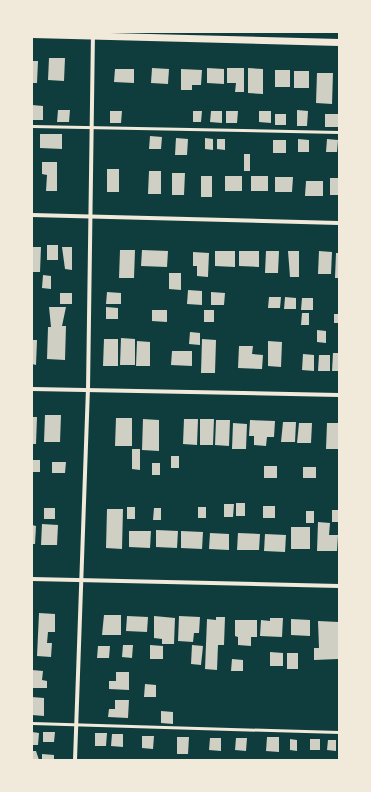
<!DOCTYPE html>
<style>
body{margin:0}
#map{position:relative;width:371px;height:792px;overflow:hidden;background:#0f3d3e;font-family:"Public Sans",sans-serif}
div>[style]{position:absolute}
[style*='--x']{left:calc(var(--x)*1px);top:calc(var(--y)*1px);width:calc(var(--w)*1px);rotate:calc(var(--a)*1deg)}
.building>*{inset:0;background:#cfcfc3}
.service>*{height:2.5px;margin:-1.25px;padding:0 1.25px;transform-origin:1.25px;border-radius:1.25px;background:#f1e9da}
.minor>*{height:4px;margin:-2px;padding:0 2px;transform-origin:2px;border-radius:2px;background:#f1e9da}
.tertiary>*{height:7px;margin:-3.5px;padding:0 3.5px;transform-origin:3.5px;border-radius:3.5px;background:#f1e9da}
span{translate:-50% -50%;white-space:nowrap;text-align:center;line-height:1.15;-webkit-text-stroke:3px #f1e9da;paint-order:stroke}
.frame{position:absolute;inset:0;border:33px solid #f1e9da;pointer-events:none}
</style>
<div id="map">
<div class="building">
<div style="clip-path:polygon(49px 58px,65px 58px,64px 81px,48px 80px)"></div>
<div style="clip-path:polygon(32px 61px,38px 61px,37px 83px,32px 83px)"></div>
<div style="clip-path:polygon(152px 68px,169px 69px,168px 84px,151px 83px)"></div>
<div style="clip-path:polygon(207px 68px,224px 69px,224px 84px,207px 83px)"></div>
<div style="clip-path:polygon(227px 68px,244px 68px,244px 92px,235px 92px,236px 83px,227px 83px)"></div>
<div style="clip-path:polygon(248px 68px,263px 69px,263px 94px,248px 93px)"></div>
<div style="clip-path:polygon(115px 69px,134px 69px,134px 83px,114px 82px)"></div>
<div style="clip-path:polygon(181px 69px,202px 70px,201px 85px,192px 85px,192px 90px,181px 90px)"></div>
<div style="clip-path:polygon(275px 70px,290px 70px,290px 87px,275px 87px)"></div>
<div style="clip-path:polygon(294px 71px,309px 71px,309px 88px,294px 88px)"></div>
<div style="clip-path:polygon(317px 73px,333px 73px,332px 104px,316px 103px)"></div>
<div style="clip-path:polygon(32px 105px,43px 106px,43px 120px,32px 120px)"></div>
<div style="clip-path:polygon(58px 110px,70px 110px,69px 122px,57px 122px)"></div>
<div style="clip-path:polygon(297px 110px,308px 111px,307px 126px,297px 126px)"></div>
<div style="clip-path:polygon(110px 111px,122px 111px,121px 123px,110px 123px)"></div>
<div style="clip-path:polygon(193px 111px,202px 111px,201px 122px,193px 122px)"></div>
<div style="clip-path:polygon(211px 111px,222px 111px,222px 123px,210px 122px)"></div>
<div style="clip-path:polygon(226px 111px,238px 111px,237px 123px,226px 123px)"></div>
<div style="clip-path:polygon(259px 111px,271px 111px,271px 123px,259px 122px)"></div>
<div style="clip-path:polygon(275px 114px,286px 114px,286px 125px,275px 125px)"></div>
<div style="clip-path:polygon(325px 114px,338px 114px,338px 127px,325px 127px)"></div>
<div style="clip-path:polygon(40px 134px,62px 134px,62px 149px,40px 148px)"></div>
<div style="clip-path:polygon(150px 136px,162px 137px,161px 149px,149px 149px)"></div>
<div style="clip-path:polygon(176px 138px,188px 139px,187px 155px,175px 155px)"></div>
<div style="clip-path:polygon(205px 138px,213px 139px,213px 150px,205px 149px)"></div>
<div style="clip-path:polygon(217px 139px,225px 139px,225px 150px,217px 149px)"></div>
<div style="clip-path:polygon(298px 139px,309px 140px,309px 152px,298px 152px)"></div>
<div style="clip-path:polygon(327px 139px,338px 140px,337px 152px,326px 152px)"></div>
<div style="clip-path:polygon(273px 140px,286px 140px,286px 153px,273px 153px)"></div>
<div style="clip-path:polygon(244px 154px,250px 154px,250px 171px,244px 171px)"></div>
<div style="clip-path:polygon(42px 162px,57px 162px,57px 191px,46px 191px,47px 175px,42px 174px)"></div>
<div style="clip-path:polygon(107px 169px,119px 169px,119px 192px,107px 192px)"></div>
<div style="clip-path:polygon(149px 171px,161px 171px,161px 194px,148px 194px)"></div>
<div style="clip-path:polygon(172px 173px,185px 173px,184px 195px,172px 195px)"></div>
<div style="clip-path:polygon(201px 176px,212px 176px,212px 197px,201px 197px)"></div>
<div style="clip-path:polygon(225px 176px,242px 176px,242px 191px,225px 191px)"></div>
<div style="clip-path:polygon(251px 176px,268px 176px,268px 191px,251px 191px)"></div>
<div style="clip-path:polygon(275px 177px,293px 177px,292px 192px,275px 192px)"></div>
<div style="clip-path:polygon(330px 178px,339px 178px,339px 195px,330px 195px)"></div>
<div style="clip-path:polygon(306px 181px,323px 181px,323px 196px,305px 196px)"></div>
<div style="clip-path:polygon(47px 245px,58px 245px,58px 260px,47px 260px)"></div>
<div style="clip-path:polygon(32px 247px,41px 247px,40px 272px,32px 272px)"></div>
<div style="clip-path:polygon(62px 247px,72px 247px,72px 270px,65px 269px)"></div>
<div style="clip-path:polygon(120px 250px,135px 250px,134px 278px,119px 278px)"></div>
<div style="clip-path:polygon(142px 250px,168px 251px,167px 267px,141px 266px)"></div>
<div style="clip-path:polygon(215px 251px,235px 251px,235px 267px,215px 266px)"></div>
<div style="clip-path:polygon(239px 251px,259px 251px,259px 267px,239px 266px)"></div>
<div style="clip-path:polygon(266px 251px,279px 251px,278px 273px,265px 273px)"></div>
<div style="clip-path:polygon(288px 251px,299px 251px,299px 277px,290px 277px)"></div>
<div style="clip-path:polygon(319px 251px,332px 252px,331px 274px,318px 274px)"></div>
<div style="clip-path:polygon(193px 252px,209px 253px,208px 277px,197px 276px,197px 266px,193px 266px)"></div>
<div style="clip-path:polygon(336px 253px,339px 253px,339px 278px,335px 278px)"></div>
<div style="clip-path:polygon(169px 273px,181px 273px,181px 290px,169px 289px)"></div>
<div style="clip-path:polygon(43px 275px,51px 276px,51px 289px,42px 288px)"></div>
<div style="clip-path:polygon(188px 290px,202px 291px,202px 305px,187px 304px)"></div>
<div style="clip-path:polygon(107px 292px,121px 293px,121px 304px,106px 304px)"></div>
<div style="clip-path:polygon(211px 292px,225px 293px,224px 305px,211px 305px)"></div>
<div style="clip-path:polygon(60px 293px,72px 293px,72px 304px,60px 304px)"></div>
<div style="clip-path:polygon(269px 297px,281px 297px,280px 308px,268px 308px)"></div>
<div style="clip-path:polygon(285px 297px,296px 298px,296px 309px,284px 309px)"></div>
<div style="clip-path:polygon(302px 298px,313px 298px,313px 310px,301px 310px)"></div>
<div style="clip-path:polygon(49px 307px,66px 307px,62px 326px,66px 326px,65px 360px,47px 359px,48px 327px,51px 327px)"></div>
<div style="clip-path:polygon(106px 307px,118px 308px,118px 319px,106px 319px)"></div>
<div style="clip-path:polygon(152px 310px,167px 310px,167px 322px,152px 321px)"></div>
<div style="clip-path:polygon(204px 310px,214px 310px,214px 322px,204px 322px)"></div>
<div style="clip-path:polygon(302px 313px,309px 313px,309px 325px,301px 325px)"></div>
<div style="clip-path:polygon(334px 314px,339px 314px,339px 323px,334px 323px)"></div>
<div style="clip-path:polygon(317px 330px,326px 331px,326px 343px,317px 342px)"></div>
<div style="clip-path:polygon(190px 332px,200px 333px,200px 345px,189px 344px)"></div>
<div style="clip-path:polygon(121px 338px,135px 339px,135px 365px,120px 365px)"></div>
<div style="clip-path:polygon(104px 339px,118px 339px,118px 366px,103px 366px)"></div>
<div style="clip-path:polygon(202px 339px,216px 340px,215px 373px,201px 373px)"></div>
<div style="clip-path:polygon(32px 340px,37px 340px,36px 365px,32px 364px)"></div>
<div style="clip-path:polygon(137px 341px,150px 342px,150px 366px,136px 366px)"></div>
<div style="clip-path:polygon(268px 341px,282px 342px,281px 367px,268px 366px)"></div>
<div style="clip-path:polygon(239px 346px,253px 346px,252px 354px,263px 355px,262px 369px,238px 368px)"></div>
<div style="clip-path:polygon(172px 351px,192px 351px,192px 366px,171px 365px)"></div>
<div style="clip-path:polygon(333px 353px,339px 353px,339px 371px,332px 371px)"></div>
<div style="clip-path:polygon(303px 354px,314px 355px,314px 371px,302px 370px)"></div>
<div style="clip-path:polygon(319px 355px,330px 355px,330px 371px,318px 371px)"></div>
<div style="clip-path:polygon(45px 415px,61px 415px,60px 442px,44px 442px)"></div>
<div style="clip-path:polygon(32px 417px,37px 417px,36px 444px,32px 444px)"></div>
<div style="clip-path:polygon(116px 418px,132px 418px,132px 446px,115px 446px)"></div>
<div style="clip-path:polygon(143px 419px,159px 420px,159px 451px,142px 450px)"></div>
<div style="clip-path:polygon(184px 419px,198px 419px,197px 445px,183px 444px)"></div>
<div style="clip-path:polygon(200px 419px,214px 419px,213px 445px,200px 445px)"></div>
<div style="clip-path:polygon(216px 420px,230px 420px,229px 446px,215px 445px)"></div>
<div style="clip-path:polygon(250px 420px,275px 421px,274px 437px,267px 437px,266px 446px,254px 445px,254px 436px,249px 436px)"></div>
<div style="clip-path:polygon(283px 422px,296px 422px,295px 442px,281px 442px)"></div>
<div style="clip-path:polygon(233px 423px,247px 424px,246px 449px,232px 449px)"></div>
<div style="clip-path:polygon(299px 423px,312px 423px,311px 443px,297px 443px)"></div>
<div style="clip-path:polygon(327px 423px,339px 423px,339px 449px,326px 449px)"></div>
<div style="clip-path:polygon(132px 449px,140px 449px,140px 470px,132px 469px)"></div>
<div style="clip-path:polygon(171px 456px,179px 456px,179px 468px,171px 468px)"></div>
<div style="clip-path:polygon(32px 460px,40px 460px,40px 472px,32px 472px)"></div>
<div style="clip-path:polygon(52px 462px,66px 462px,65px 473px,52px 473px)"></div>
<div style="clip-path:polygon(152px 463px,160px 463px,160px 475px,152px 475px)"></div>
<div style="clip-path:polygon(264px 466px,277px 466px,277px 478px,264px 478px)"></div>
<div style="clip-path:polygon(303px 467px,316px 467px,316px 478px,303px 478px)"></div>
<div style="clip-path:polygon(236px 503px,245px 503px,245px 516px,236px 516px)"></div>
<div style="clip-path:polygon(224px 504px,234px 504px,233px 517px,224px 517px)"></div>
<div style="clip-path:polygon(263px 506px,275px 506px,275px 518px,263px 518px)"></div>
<div style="clip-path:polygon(127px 507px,135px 507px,135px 519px,127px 519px)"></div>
<div style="clip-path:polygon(198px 507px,206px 507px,206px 518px,198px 518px)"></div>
<div style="clip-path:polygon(44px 508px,55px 508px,55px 519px,44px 519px)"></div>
<div style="clip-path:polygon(154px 508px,161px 508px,161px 520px,153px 520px)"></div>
<div style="clip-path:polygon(107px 509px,123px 509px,122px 549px,106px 548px)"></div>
<div style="clip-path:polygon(332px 510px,339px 510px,339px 522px,332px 522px)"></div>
<div style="clip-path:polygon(306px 511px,314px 511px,314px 523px,306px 523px)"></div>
<div style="clip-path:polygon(318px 522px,330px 523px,329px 535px,338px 535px,337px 551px,317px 551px)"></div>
<div style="clip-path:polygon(42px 524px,58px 525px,57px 545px,41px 545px)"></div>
<div style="clip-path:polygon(32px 525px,36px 526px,35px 544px,32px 544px)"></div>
<div style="clip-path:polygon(291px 527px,310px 527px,310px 549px,291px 549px)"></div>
<div style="clip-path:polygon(156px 530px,178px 531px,177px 548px,156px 547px)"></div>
<div style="clip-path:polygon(129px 531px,151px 531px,150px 548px,129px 547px)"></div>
<div style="clip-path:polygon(181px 531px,203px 532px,202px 549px,181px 548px)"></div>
<div style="clip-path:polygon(210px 533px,229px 534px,229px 550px,209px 549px)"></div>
<div style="clip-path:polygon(238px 533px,260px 534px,259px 550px,237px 550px)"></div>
<div style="clip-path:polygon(265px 534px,286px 535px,285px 552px,264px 551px)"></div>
<div style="clip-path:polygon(39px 613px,55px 614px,55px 632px,48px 632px,47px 643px,52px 643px,51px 657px,37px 656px)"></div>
<div style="clip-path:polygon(104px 615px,121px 615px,121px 635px,102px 635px)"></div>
<div style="clip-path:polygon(127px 616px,148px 617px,147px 632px,126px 631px)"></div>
<div style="clip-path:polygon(154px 616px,175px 618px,174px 644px,162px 644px,162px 639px,154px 638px)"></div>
<div style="clip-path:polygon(179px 616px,200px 617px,199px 633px,194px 633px,193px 642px,178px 641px)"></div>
<div style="clip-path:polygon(216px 617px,225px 617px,224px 645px,218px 645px,217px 670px,205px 669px,207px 619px,216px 620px)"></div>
<div style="clip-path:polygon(270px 618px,283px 618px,282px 637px,260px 636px,261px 620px,270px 621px)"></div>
<div style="clip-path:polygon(291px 619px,310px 620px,310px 636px,291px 635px)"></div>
<div style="clip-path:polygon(235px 620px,257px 620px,257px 637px,251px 637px,251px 646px,238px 645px,238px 637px,235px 636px)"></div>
<div style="clip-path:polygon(318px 621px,339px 622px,338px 659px,314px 660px,314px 648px,319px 648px)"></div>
<div style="clip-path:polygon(123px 645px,133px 645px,132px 658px,122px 657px)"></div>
<div style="clip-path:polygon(150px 645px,163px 646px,163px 659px,150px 659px)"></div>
<div style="clip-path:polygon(192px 645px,203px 646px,201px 665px,191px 664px)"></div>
<div style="clip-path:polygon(98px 646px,110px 646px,109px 658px,97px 658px)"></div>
<div style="clip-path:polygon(270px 652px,283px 653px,283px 666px,270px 666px)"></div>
<div style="clip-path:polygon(287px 653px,298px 653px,298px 669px,287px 669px)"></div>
<div style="clip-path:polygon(232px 659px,243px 660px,243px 671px,231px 671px)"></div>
<div style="clip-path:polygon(32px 670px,43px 671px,42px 680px,47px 681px,47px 688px,32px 688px)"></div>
<div style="clip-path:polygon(116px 672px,129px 672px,129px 690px,109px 689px,109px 681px,116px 681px)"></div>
<div style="clip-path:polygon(145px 684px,156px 685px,156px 697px,144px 697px)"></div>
<div style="clip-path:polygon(32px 697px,44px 698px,44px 716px,32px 715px)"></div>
<div style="clip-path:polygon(115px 700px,129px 700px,128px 718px,108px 717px,109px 709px,115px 709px)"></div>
<div style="clip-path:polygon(161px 711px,173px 712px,173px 724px,161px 723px)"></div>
<div style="clip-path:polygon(32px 732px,39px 733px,38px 745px,32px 745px)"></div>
<div style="clip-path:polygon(43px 732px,55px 732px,54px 742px,43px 742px)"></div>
<div style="clip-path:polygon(95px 733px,107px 733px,106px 746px,95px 746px)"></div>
<div style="clip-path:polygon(112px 734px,123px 734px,123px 747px,111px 746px)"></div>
<div style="clip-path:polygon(142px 736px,154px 736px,153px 749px,142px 748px)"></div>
<div style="clip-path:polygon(177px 737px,189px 737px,188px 754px,177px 754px)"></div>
<div style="clip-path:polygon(267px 737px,279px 737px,279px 752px,266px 751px)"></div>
<div style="clip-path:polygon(210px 738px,221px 738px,221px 751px,209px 750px)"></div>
<div style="clip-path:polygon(236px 738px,247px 738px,246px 751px,235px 750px)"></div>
<div style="clip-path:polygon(290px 739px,297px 740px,297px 751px,290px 750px)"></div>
<div style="clip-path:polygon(310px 739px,320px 739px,320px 750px,310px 750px)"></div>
<div style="clip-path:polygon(328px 740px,336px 740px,336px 751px,327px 750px)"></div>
<div style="clip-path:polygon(32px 751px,36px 751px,39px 760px,32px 760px)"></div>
<div style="clip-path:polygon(42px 754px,54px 755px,54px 760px,42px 760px)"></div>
</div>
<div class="service">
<div style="--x:32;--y:126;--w:307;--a:1.1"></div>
<div style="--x:32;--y:723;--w:307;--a:1.7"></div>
</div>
<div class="minor">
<div style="--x:32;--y:215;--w:307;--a:1.5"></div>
<div style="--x:32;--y:389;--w:307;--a:1.1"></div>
<div style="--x:32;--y:579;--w:307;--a:1.3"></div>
<div style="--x:75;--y:760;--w:370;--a:-88"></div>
<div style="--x:88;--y:390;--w:358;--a:-89.2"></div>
</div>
<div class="tertiary">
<div style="--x:32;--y:34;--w:307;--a:1.5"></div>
</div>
<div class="frame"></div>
</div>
